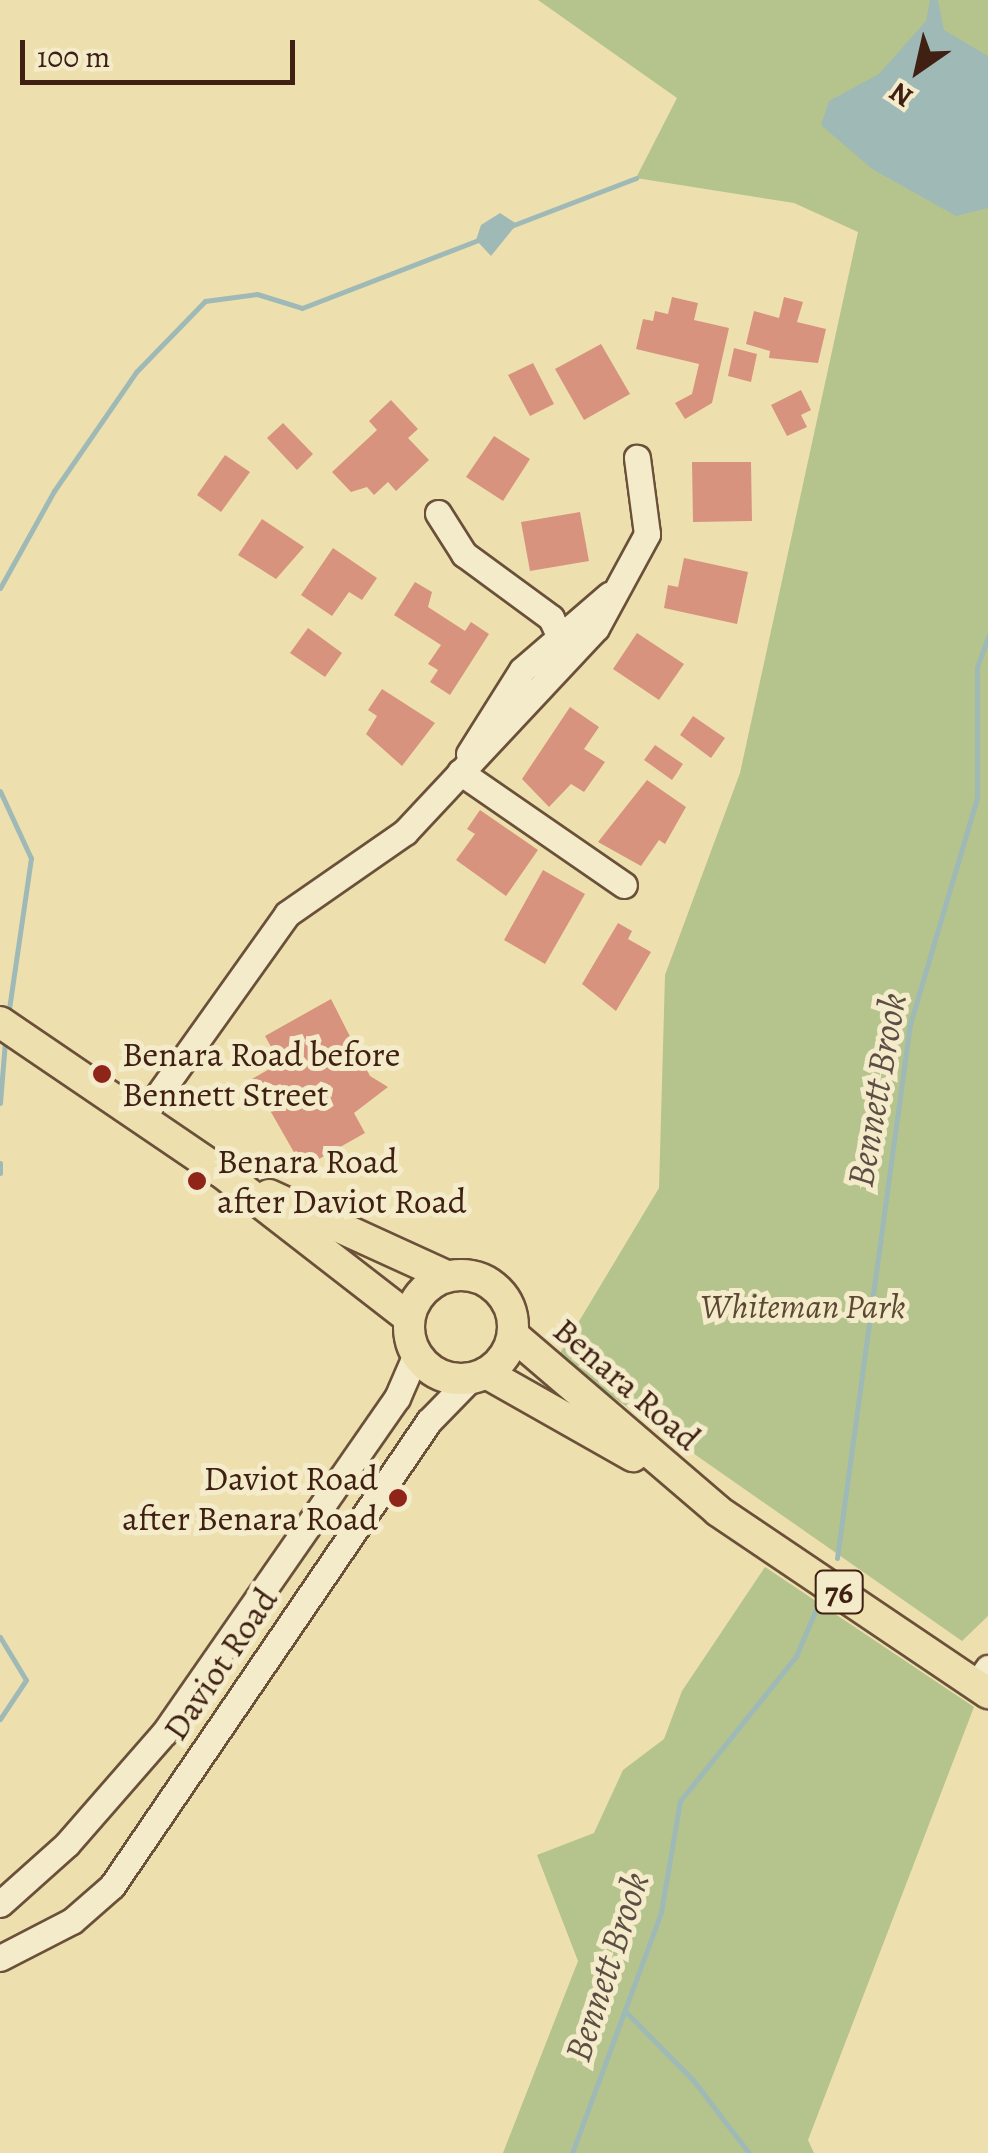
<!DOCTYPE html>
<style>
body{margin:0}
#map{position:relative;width:988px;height:2153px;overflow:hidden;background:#eee0ae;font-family:Alegreya,serif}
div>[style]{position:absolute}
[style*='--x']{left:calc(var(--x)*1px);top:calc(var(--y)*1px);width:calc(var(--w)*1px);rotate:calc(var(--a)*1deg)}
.green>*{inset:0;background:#b5c38d}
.water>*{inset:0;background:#9fbab6}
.stream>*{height:5px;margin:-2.5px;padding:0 2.5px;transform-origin:2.5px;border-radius:2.5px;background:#9fbab6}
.building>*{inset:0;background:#d7937e}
.roads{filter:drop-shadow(2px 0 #6b503a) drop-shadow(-2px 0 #6b503a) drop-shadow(0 2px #6b503a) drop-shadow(0 -2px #6b503a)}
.minor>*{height:25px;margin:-12.5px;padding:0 12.5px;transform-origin:12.5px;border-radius:12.5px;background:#f4ebca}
.major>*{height:30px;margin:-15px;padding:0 15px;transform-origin:15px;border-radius:15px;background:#eee0ae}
.major>.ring{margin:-15px;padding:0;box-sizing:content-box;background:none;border:30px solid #eee0ae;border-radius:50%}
.dots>*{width:28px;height:28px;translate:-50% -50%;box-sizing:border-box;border:5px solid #f4ebca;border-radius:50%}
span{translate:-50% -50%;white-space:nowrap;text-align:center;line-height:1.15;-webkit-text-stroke:10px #f4ebca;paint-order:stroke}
.shield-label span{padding:2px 8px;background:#f4ebca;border:2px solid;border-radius:8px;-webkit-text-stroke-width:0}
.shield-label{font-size:32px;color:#3f2013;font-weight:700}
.poi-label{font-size:35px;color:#3f2013}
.left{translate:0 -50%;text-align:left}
.right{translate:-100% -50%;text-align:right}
.park-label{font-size:35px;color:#5c4932;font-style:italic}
.street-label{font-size:35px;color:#3f2013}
.water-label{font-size:38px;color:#5c4e44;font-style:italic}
.north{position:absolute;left:868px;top:20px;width:100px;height:100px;-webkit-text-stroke:8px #f4ebca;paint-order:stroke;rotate:214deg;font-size:28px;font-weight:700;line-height:40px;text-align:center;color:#3f2013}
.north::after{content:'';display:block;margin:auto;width:35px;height:45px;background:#3f2013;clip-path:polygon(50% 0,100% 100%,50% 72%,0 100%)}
.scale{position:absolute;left:20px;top:40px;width:275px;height:45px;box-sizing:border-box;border:5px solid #3f2013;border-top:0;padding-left:12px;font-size:30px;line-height:35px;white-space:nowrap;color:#3f2013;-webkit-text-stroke:8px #f4ebca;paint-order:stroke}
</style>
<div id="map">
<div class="green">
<div style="clip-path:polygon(538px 0,988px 0,988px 1616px,962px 1641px,557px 1358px,659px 1188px,665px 975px,740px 773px,858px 232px,794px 203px,636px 178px,677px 98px)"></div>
<div style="clip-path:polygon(765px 1567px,974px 1707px,808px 2140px,814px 2153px,503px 2153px,578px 1961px,537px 1855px,594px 1833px,623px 1770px,664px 1739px,682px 1691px)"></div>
</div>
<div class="water">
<div style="clip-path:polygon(930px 0,938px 0,944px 30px,988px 56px,988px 208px,956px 216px,872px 169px,821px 125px,829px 101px,879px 74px,926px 21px)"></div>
<div style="clip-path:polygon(500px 213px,517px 224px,491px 256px,476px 240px,481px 225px)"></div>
</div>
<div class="stream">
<div style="--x:511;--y:226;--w:134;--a:-21"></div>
<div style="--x:0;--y:588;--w:111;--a:-60.9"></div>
<div style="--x:54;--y:491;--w:145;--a:-55.4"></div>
<div style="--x:136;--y:372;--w:99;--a:-45.8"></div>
<div style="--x:205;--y:301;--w:52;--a:-7.7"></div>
<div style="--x:257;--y:294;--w:47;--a:17.3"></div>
<div style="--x:302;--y:308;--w:189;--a:-21.1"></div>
<div style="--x:0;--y:791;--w:74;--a:65.2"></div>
<div style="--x:31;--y:858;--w:159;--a:98.3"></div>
<div style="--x:0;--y:1103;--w:62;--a:-85.4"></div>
<div style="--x:0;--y:1163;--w:10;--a:90"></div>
<div style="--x:837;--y:1558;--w:539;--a:-82.22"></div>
<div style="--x:910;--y:1024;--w:236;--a:-73.5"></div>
<div style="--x:977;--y:798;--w:131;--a:-90"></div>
<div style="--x:977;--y:667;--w:32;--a:-70"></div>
<div style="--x:0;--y:1637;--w:50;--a:58.8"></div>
<div style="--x:26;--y:1680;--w:47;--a:123.7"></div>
<div style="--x:626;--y:2012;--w:95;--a:45.4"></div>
<div style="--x:693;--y:2080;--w:92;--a:52.5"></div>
<div style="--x:572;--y:2153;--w:257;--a:-69.7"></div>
<div style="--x:661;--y:1912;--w:113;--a:-80.3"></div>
<div style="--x:680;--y:1801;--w:186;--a:-51.3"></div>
<div style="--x:796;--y:1656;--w:61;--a:-66.8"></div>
</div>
<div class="building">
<div style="clip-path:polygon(672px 297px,698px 303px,694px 320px,729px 328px,712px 403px,685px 419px,675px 403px,692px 394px,699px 364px,636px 349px,643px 319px,653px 321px,655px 311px,668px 314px)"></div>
<div style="clip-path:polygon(784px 297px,803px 302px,797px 322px,826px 329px,818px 363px,769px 358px,770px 351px,746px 344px,754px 311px,779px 318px)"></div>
<div style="clip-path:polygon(601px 344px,630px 394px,584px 420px,555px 369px)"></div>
<div style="clip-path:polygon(734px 348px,757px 354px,751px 382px,728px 376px)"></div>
<div style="clip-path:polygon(533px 363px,554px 404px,530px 416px,508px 375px)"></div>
<div style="clip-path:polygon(801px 390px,811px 410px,801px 415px,807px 427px,787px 436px,771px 405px)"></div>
<div style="clip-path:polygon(391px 400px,418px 429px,408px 438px,429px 460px,396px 491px,388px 482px,374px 495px,367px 487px,351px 492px,332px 472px,377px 430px,369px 421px)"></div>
<div style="clip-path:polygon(283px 423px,313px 454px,297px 470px,267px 438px)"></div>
<div style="clip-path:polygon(494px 436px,530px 459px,503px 501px,466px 477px)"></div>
<div style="clip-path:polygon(225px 455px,250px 472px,221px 512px,197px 495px)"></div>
<div style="clip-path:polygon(692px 462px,751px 462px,752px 521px,693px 522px)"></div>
<div style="clip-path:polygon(580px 512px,589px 561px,530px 571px,521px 522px)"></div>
<div style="clip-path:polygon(262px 519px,304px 547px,276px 579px,238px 555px)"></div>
<div style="clip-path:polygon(333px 548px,377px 578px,362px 600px,349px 592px,332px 616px,301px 595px)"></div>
<div style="clip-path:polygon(684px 558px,748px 572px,737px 624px,664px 608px,668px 585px,678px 587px)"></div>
<div style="clip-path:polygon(415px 582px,432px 592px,428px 607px,465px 631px,471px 622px,489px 634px,450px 695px,430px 682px,438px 670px,428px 664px,441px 645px,394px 615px)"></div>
<div style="clip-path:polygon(308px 628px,342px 653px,325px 677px,290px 653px)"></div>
<div style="clip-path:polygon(637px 633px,684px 664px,659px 700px,613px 669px)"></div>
<div style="clip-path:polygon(382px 689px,435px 723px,402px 766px,366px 734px,377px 716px,368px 710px)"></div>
<div style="clip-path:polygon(570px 707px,599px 727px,584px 749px,605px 762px,584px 792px,571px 784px,549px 807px,522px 779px)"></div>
<div style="clip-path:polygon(693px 716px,725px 738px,711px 758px,680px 735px)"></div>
<div style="clip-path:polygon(655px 745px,683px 764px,672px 780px,644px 760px)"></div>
<div style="clip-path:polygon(647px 780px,686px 807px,665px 844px,659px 840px,641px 866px,598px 842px)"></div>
<div style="clip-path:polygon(480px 810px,538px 850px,506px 896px,456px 860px,475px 834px,467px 829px)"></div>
<div style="clip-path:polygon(543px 870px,585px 894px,545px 964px,504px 940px)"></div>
<div style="clip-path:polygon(618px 923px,632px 931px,628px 939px,651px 952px,616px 1011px,582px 984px)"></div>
<div style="clip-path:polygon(331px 999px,370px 1076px,388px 1087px,354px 1113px,365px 1133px,303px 1168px,252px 1079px,280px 1063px,265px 1036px)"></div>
</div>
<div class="roads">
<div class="minor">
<div style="--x:438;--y:513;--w:49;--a:57.6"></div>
<div style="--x:464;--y:554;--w:108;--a:36.3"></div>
<div style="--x:551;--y:618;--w:33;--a:65"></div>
<div style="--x:469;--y:754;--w:99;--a:-57.8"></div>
<div style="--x:522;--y:670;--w:115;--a:-40.8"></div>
<div style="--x:460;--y:772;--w:199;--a:34.6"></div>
<div style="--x:141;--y:1119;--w:252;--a:-54.5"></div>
<div style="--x:287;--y:914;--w:144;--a:-34.8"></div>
<div style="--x:405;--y:832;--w:279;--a:-46.9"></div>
<div style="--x:596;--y:628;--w:107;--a:-61.5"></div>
<div style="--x:647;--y:534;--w:77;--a:-97.5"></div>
<div style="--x:976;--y:1685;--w:21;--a:-55"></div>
<div style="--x:0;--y:1904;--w:90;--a:-41.8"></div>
<div style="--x:67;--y:1844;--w:147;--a:-48.9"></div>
<div style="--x:164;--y:1733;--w:408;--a:-55.2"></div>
<div style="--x:397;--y:1398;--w:48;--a:-66.6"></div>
<div style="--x:0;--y:1958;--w:81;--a:-27.2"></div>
<div style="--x:72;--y:1921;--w:53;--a:-41.2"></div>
<div style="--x:112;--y:1886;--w:563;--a:-55.72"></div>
<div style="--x:429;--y:1421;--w:60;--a:-45.7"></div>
</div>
<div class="major">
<div style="--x:0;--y:1022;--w:267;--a:34.2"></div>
<div style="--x:221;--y:1172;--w:238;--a:37.8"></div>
<div style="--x:269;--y:1195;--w:196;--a:24.5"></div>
<div class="ring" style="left:409px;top:1275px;width:74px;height:74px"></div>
<div style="--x:513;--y:1335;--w:270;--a:40.6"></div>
<div style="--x:718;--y:1511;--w:326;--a:34"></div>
<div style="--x:486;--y:1373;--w:169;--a:29.5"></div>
</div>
</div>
<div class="dots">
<div style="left:102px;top:1074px;background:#8f2418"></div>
<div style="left:197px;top:1181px;background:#8f2418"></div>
<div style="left:398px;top:1498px;background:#8f2418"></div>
</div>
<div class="shield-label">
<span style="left:839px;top:1592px">76</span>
</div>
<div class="poi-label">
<span class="left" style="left:122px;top:1074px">Benara Road before<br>Bennett Street</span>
<span class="left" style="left:217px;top:1181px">Benara Road<br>after Daviot Road</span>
<span class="right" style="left:378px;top:1498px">Daviot Road<br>after Benara Road</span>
</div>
<div class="park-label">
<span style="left:803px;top:1306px">Whiteman Park</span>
</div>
<div class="street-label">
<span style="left:627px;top:1384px;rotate:41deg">Benara Road</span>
<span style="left:220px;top:1664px;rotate:-56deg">Daviot Road</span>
</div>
<div class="water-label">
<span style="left:877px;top:1090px;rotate:-80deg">Bennett Brook</span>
<span style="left:607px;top:1967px;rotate:-72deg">Bennett Brook</span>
</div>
<div class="north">N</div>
<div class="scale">100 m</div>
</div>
